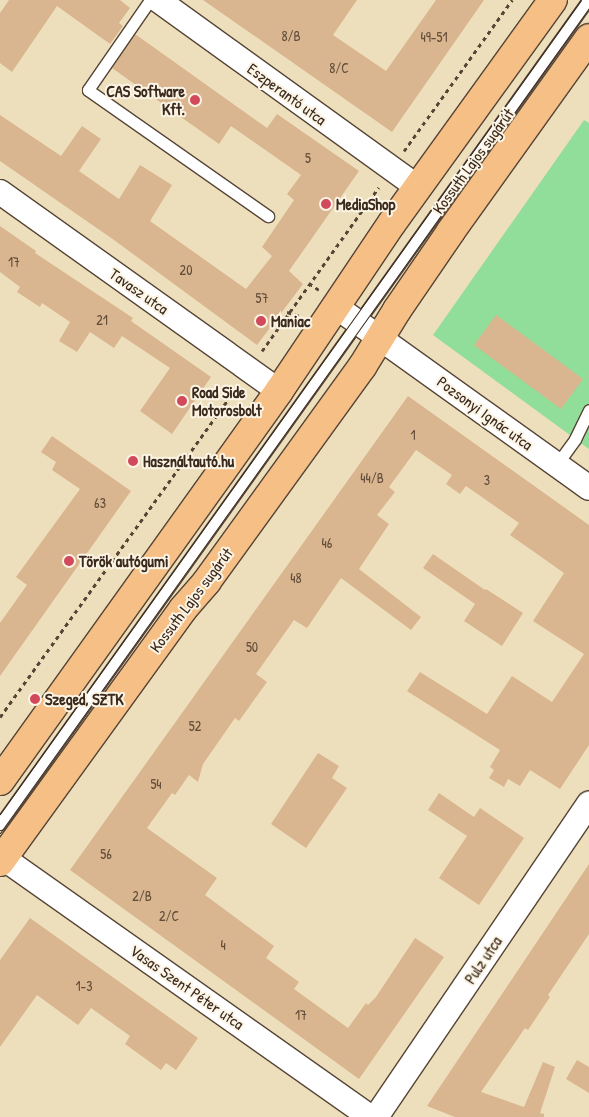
<!DOCTYPE html>
<meta charset="utf-8">
<style>
body{margin:0}
#map{position:relative;width:589px;height:1117px;overflow:hidden;background:#eedfbc;font-family:"Patrick Hand",sans-serif}
div>[style]{position:absolute}
[style*='--x']{left:calc(var(--x)*1px);top:calc(var(--y)*1px);width:calc(var(--w)*1px);rotate:calc(var(--a)*1deg)}
.green>*{inset:0;background:#91dd9a}
.building>*{inset:0;background:#d9b68f}
.path>*{height:3px;margin-top:-1.5px;transform-origin:0;background:repeating-linear-gradient(90deg,#564536 0 4px,transparent 0 8px)}
.roads{filter:drop-shadow(1px 0 #564536) drop-shadow(-1px 0 #564536) drop-shadow(0 1px #564536) drop-shadow(0 -1px #564536)}
.lane>*{height:11px;margin:-5.5px;padding:0 5.5px;transform-origin:5.5px;border-radius:5.5px;background:#fff}
.street>*{height:24px;margin:-12px;padding:0 12px;transform-origin:12px;border-radius:12px;background:#fff}
.primary>*{height:28px;margin:-14px;padding:0 14px;transform-origin:14px;border-radius:14px;background:#f5bf86}
.tram>*{height:1px;margin:-0.5px;padding:0 0.5px;transform-origin:0.5px;border-radius:0.5px;background:#3b2a1e}
.dots>*{width:14px;height:14px;translate:-50% -50%;box-sizing:border-box;border:2px solid #fcf5e5;border-radius:50%}
span{translate:-50% -50%;white-space:nowrap;text-align:center;line-height:1.15;-webkit-text-stroke:4px #fcf5e5;paint-order:stroke}
.number-label{font-size:14px;color:#624d3a}
.number-label span{-webkit-text-stroke-width:0}
.poi-label{font-size:16px;color:#3b2a1e;font-weight:700}
.right{translate:-100% -50%;text-align:right}
.left{translate:0 -50%;text-align:left}
.street-label{font-size:16px;color:#3b2a1e}
</style>
<div id="map">
<div class="green">
<div style="clip-path:polygon(584px 120px,589px 123px,589px 449px,433px 335px)"></div>
</div>
<div class="building">
<div style="clip-path:polygon(9px 0,120px 0,130px 8px,119px 23px,123px 26px,110px 44px,57px 6px,12px 72px,0 63px,0 13px)"></div>
<div style="clip-path:polygon(203px 0,357px 0,333px 35px,386px 71px,436px 0,484px 0,392px 132px)"></div>
<div style="clip-path:polygon(135px 34px,267px 128px,277px 114px,359px 171px,289px 271px,303px 284px,257px 345px,114px 240px,0 161px,0 115px,61px 156px,82px 126px,101px 139px,79px 171px,119px 199px,140px 165px,172px 185px,150px 221px,246px 289px,272px 256px,262px 247px,294px 200px,287px 194px,301px 175px,231px 126px,219px 144px,112px 68px)"></div>
<div style="clip-path:polygon(0 226px,36px 251px,35px 253px,133px 318px,131px 321px,211px 377px,172px 434px,140px 411px,170px 368px,122px 336px,114px 348px,90px 332px,77px 352px,59px 341px,70px 322px,42px 303px,40px 307px,17px 292px,20px 287px,0 272px)"></div>
<div style="clip-path:polygon(496px 315px,583px 379px,561px 409px,474px 345px)"></div>
<div style="clip-path:polygon(408px 396px,589px 525px,589px 745px,560px 789px,530px 770px,520px 786px,508px 779px,504px 787px,489px 778px,494px 770px,490px 767px,500px 750px,407px 691px,420px 672px,487px 714px,512px 676px,552px 702px,584px 654px,533px 621px,564px 573px,510px 535px,519px 523px,466px 486px,460px 494px,446px 484px,452px 475px,416px 450px,389px 487px,395px 492px,377px 515px,389px 524px,359px 569px,421px 617px,411px 630px,341px 578px,307px 628px,294px 620px,256px 674px,267px 682px,239px 721px,235px 718px,203px 764px,198px 782px,189px 775px,175px 795px,172px 793px,147px 828px,217px 878px,205px 895px,274px 946px,266px 958px,299px 982px,294px 989px,348px 1028px,366px 1003px,368px 1005px,376px 997px,415px 938px,444px 957px,359px 1079px,70px 870px)"></div>
<div style="clip-path:polygon(52px 436px,131px 491px,0 676px,0 623px,27px 585px,16px 577px,80px 489px,52px 470px,56px 462px,41px 452px)"></div>
<div style="clip-path:polygon(433px 554px,485px 590px,486px 589px,523px 613px,502px 646px,464px 621px,475px 604px,423px 568px)"></div>
<div style="clip-path:polygon(318px 753px,339px 766px,332px 778px,347px 788px,306px 848px,271px 824px)"></div>
<div style="clip-path:polygon(439px 793px,474px 817px,480px 808px,524px 838px,479px 905px,439px 878px,467px 836px,428px 810px)"></div>
<div style="clip-path:polygon(589px 864px,589px 934px,548px 995px,550px 997px,528px 1030px,525px 1028px,481px 1092px,524px 1107px,543px 1062px,555px 1067px,540px 1113px,544px 1114px,544px 1117px,455px 1117px,427px 1106px)"></div>
<div style="clip-path:polygon(30px 918px,198px 1038px,176px 1070px,166px 1063px,161px 1070px,125px 1044px,130px 1036px,91px 1008px,78px 1025px,37px 995px,0 1047px,0 960px)"></div>
<div style="clip-path:polygon(577px 1060px,589px 1067px,589px 1093px,566px 1079px)"></div>
</div>
<div class="path">
<div style="--x:404;--y:151;--w:186;--a:-54.4"></div>
<div style="--x:309;--y:283;--w:12;--a:35"></div>
<div style="--x:287;--y:312;--w:14;--a:17"></div>
<div style="--x:262;--y:351;--w:201;--a:-54.5"></div>
<div style="--x:0;--y:717;--w:404;--a:-54.3"></div>
</div>
<div class="roads">
<div class="lane">
<div style="--x:150;--y:0;--w:109;--a:124.6"></div>
<div style="--x:88;--y:90;--w:220;--a:35"></div>
<div style="--x:557;--y:464;--w:31;--a:-54"></div>
<div style="--x:575;--y:439;--w:32;--a:-64"></div>
<div style="--x:0;--y:824;--w:1012;--a:-54.49"></div>
</div>
<div class="street">
<div style="--x:158;--y:0;--w:319;--a:35.8"></div>
<div style="--x:0;--y:192;--w:343;--a:35.5"></div>
<div style="--x:335;--y:306;--w:312;--a:35.6"></div>
<div style="--x:3;--y:858;--w:449;--a:35.2"></div>
<div style="--x:376;--y:1117;--w:379;--a:-55.8"></div>
</div>
<div class="primary">
<div style="--x:0;--y:781;--w:480;--a:-54.4"></div>
<div style="--x:279;--y:391;--w:202;--a:-56.1"></div>
<div style="--x:392;--y:223;--w:275;--a:-54.2"></div>
<div style="--x:0;--y:862;--w:312;--a:-54.1"></div>
<div style="--x:183;--y:609;--w:37;--a:-49"></div>
<div style="--x:207;--y:581;--w:264;--a:-54.1"></div>
<div style="--x:362;--y:367;--w:67;--a:-58.4"></div>
<div style="--x:397;--y:310;--w:96;--a:-55.6"></div>
<div style="--x:451;--y:231;--w:237;--a:-54.4"></div>
</div>
</div>
<div class="tram">
<div style="--x:0;--y:814;--w:1000;--a:-54.48"></div>
<div style="--x:0;--y:833;--w:1014;--a:-54.48"></div>
</div>
<div class="dots">
<div style="left:195px;top:100px;background:#d1495b"></div>
<div style="left:326px;top:204px;background:#d1495b"></div>
<div style="left:261px;top:321px;background:#d1495b"></div>
<div style="left:182px;top:401px;background:#d1495b"></div>
<div style="left:133px;top:461px;background:#d1495b"></div>
<div style="left:69px;top:561px;background:#d1495b"></div>
<div style="left:35px;top:699px;background:#d1495b"></div>
</div>
<div class="number-label">
<span style="left:291px;top:36px">8/B</span>
<span style="left:434px;top:37px">49-51</span>
<span style="left:339px;top:68px">8/C</span>
<span style="left:308px;top:158px">5</span>
<span style="left:14px;top:262px">17</span>
<span style="left:186px;top:270px">20</span>
<span style="left:262px;top:298px">57</span>
<span style="left:102px;top:320px">21</span>
<span style="left:413px;top:435px">1</span>
<span style="left:372px;top:478px">44/B</span>
<span style="left:487px;top:480px">3</span>
<span style="left:100px;top:503px">63</span>
<span style="left:327px;top:543px">46</span>
<span style="left:296px;top:578px">48</span>
<span style="left:252px;top:647px">50</span>
<span style="left:195px;top:726px">52</span>
<span style="left:156px;top:784px">54</span>
<span style="left:106px;top:854px">56</span>
<span style="left:142px;top:896px">2/B</span>
<span style="left:169px;top:916px">2/C</span>
<span style="left:223px;top:945px">4</span>
<span style="left:84px;top:986px">1-3</span>
<span style="left:301px;top:1015px">17</span>
</div>
<div class="poi-label">
<span class="right" style="left:185px;top:100px">CAS Software<br>Kft.</span>
<span class="left" style="left:336px;top:204px">MediaShop</span>
<span class="left" style="left:271px;top:321px">Maniac</span>
<span class="left" style="left:192px;top:401px">Road Side<br>Motorosbolt</span>
<span class="left" style="left:143px;top:461px">Használtautó.hu</span>
<span class="left" style="left:79px;top:561px">Török autógumi</span>
<span class="left" style="left:45px;top:699px">Szeged, SZTK</span>
</div>
<div class="street-label">
<span style="left:287px;top:94px;rotate:36deg">Eszperantó utca</span>
<span style="left:473px;top:161px;rotate:-54deg">Kossuth Lajos sugárút</span>
<span style="left:139px;top:291px;rotate:35deg">Tavasz utca</span>
<span style="left:485px;top:413px;rotate:36deg">Pozsonyi Ignác utca</span>
<span style="left:191px;top:600px;rotate:-53deg">Kossuth Lajos sugárút</span>
<span style="left:483px;top:960px;rotate:-56deg">Pulz utca</span>
<span style="left:187px;top:987px;rotate:35deg">Vasas Szent Péter utca</span>
</div>
</div>
